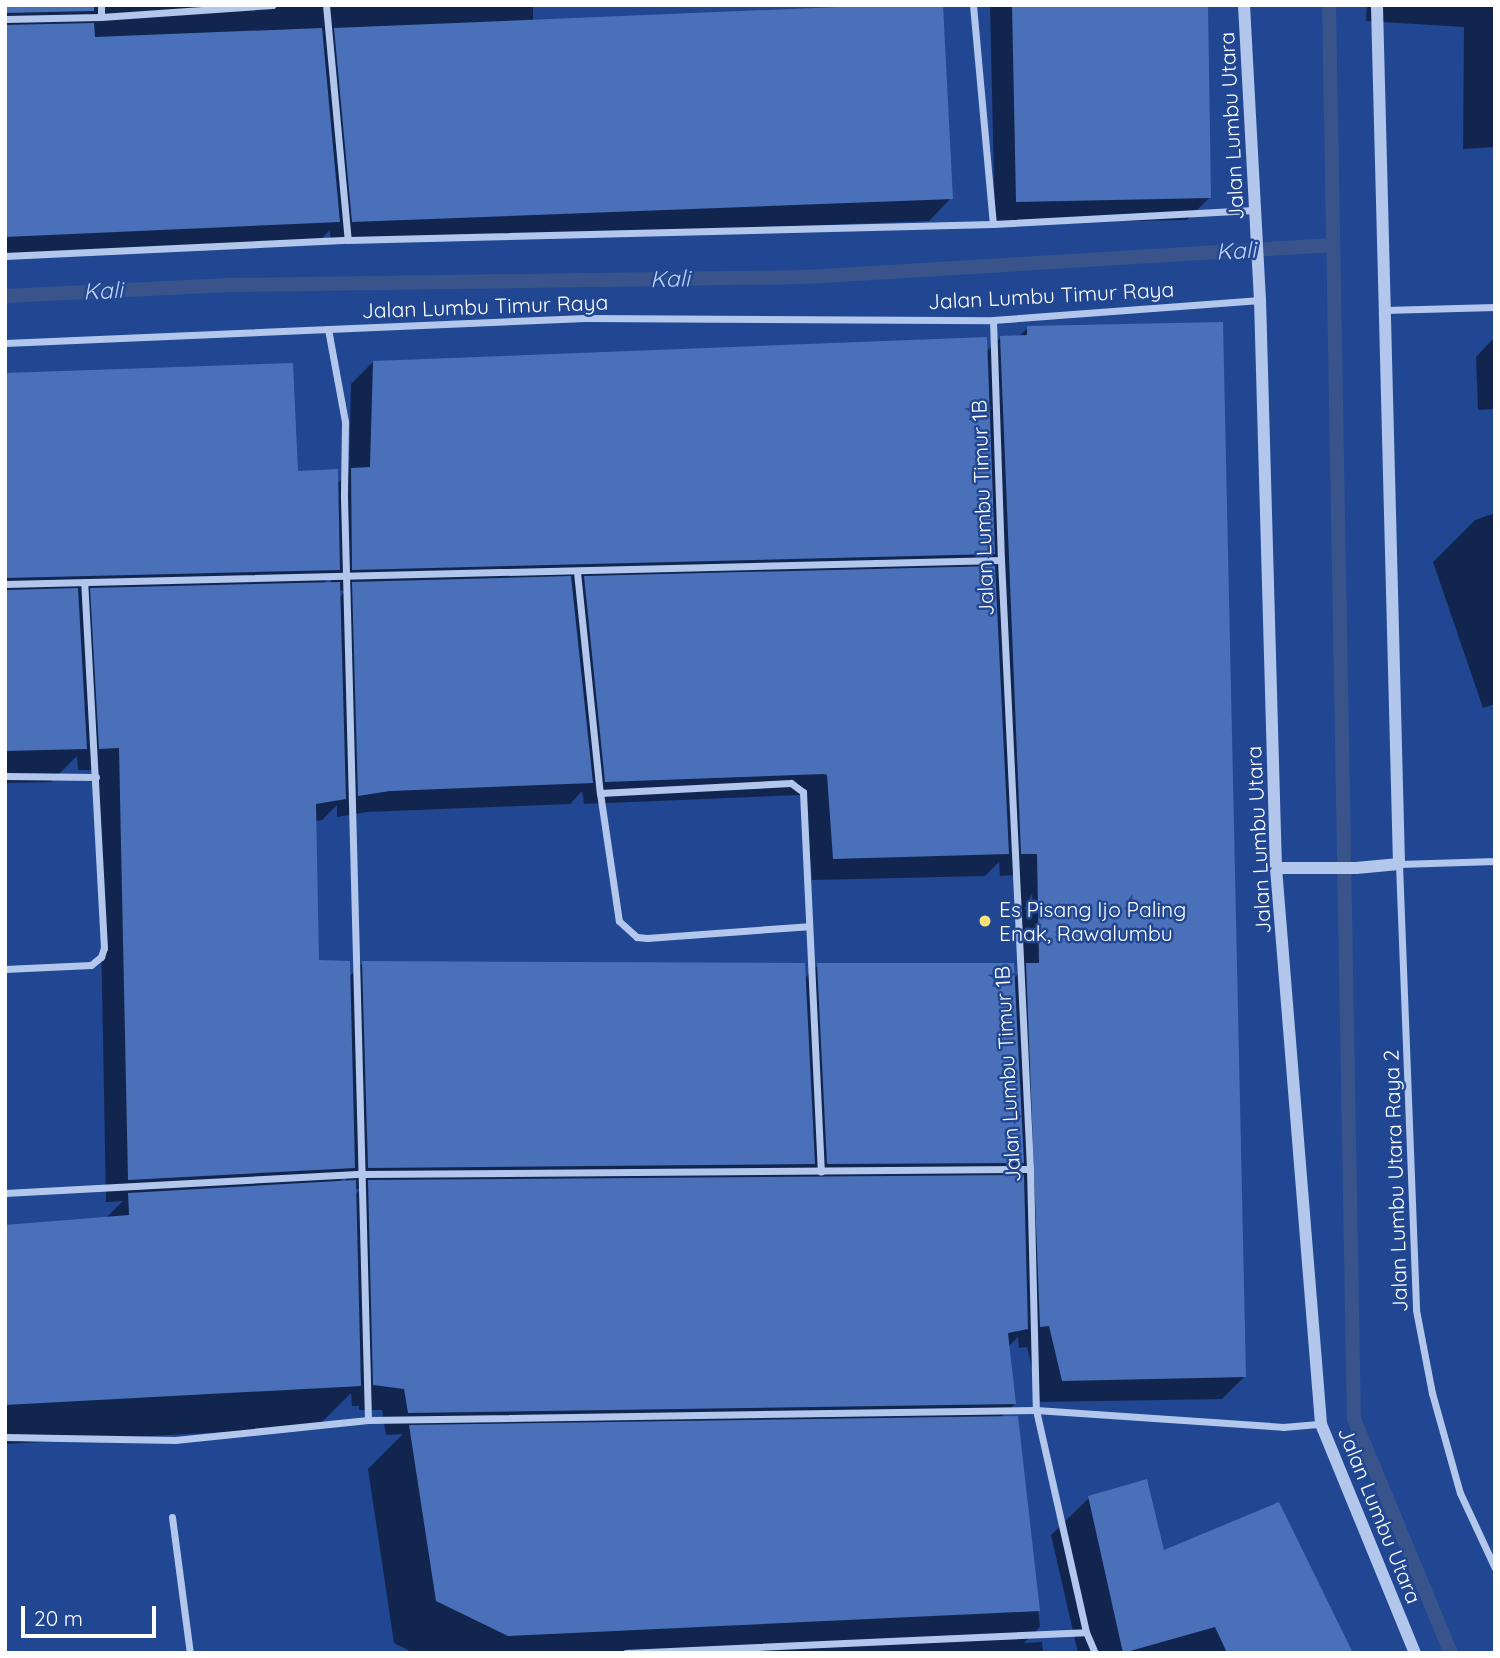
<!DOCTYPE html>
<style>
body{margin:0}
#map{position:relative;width:1500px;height:1658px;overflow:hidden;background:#214692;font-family:Quicksand,sans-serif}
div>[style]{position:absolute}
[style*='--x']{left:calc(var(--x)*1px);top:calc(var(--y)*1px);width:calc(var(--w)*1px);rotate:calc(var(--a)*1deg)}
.shadow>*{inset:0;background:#0007}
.stream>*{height:14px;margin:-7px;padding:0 7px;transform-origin:7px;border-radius:7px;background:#39548b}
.building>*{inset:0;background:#4a70b9}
.minor>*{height:7px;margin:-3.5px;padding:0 3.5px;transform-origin:3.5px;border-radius:3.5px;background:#b3c7ed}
.tertiary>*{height:12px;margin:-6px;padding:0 6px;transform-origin:6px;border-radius:6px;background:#b3c7ed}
.dots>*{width:19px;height:19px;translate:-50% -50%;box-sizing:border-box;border:4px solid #214692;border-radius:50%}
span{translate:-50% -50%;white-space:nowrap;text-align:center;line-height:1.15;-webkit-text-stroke:5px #214692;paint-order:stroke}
.street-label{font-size:21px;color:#fff}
.poi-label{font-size:21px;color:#fff}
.left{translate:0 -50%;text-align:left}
.water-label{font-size:23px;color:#bfd2f4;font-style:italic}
.frame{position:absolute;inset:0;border:7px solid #fff;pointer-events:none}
.scale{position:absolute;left:21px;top:1606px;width:135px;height:32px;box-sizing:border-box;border:4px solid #fff;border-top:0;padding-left:9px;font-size:21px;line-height:24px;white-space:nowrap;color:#fff;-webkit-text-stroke:5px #214692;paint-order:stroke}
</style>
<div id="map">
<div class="shadow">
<div style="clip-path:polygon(5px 5px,533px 5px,533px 21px,951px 198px,929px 221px,331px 243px,330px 230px,316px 244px,5px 257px)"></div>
<div style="clip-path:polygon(990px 5px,1206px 5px,1210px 197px,1187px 220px,995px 223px)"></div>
<div style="clip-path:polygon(1367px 5px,1495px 5px,1495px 147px,1463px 149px,1464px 27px,1366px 21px)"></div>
<div style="clip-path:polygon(evenodd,1028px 328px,1244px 1377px,1222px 1399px,1040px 1402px,1027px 1347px,1019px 1348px,1018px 1337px,1008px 1347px,1015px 1404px,1000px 1418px,1016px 1418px,1040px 1627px,1024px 1643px,1042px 1642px,1043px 1653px,414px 1653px,394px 1643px,368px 1469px,403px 1434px,386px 1435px,382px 1410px,359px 1410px,359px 1406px,352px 1406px,351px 1393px,317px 1427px,5px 1444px,5px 1226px,105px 1219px,123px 1201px,106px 1202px,98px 770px,78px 770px,77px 756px,51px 782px,5px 783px,5px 375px,337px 484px,349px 472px,351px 384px,373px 362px,986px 352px,1000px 338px,1018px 337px,1028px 328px,986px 560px,987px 568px,978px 568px,986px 560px,1028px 328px,331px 577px,331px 584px,323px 584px,327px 580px,331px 577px,1028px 328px,346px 590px,339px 598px,339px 591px,346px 590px,1028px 328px,582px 791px,584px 804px,801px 795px,806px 797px,812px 880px,985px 876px,999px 862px,1000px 876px,1016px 875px,1018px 974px,1013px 979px,818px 965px,804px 979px,363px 962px,349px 977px,318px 962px,315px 821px,322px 820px,337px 805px,337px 817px,367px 812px,570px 804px,582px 791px,1028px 328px,346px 1175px,346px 1183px,338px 1183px,346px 1175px,1028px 328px,354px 1189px,361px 1189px,354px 1196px,354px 1189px)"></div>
<div style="clip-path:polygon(1495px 337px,1495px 409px,1478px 410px,1476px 357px)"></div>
<div style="clip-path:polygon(1495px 513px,1495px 704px,1483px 708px,1433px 562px,1475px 520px)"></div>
<div style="clip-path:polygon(1089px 1498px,1163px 1552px,1351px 1653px,1078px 1653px,1051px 1535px)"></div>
</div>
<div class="stream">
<div style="--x:1329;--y:5;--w:1414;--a:88.99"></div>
<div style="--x:1354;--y:1419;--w:253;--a:67.5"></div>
<div style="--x:5;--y:296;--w:224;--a:-2.8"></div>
<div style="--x:229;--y:285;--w:577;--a:-0.79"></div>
<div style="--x:806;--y:277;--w:528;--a:-3.47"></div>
</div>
<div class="building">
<div style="clip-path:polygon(5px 5px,94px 5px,94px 11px,5px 13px)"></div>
<div style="clip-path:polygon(885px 5px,943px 5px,953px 199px,352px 222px,334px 28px)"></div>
<div style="clip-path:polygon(1012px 5px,1208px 5px,1211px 198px,1016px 202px)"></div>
<div style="clip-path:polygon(94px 23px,95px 37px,322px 28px,340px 222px,5px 237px,5px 25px)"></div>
<div style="clip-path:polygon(1223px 322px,1246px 1377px,1062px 1381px,1049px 1326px,1040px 1327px,1026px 963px,1039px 963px,1037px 854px,1021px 854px,1000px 336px,1027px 335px,1027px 326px)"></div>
<div style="clip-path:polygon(987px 337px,995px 554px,352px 570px,351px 468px,370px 467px,373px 361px)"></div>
<div style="clip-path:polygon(293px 363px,298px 471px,338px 469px,340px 570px,5px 578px,5px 373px)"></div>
<div style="clip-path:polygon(995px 566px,1009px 854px,833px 859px,827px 775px,824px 774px,605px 782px,584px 576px)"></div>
<div style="clip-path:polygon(571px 576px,593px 783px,390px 791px,358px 796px,352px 582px)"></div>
<div style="clip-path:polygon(340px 582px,346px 799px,316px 804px,319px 960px,350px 961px,355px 1168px,128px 1180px,119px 748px,99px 749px,90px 588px)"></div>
<div style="clip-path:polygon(78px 588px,87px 749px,5px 751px,5px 590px)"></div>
<div style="clip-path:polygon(362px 961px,805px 963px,815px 1164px,368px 1168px)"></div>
<div style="clip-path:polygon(817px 963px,1014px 963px,1024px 1163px,827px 1164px)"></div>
<div style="clip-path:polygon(1024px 1175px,1028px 1329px,1008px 1333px,1016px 1404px,408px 1413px,404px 1389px,373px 1385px,368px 1180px)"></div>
<div style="clip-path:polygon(356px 1180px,361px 1386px,5px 1405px,5px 1225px,129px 1215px,128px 1193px)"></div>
<div style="clip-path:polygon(1018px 1416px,1040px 1611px,508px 1636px,436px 1601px,409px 1425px)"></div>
<div style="clip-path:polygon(1147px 1479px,1164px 1550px,1279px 1502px,1353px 1653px,1227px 1653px,1215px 1627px,1123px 1653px,1088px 1496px)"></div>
</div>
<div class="minor">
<div style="--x:101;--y:5;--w:12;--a:90"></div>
<div style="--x:326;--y:5;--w:236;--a:84.7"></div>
<div style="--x:973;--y:5;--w:220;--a:84.8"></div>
<div style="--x:5;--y:19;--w:96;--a:-1.2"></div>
<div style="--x:101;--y:17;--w:172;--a:-4"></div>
<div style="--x:5;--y:256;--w:343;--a:-2.7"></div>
<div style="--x:348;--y:240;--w:645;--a:-1.42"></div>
<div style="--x:993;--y:224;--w:261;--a:-3.1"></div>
<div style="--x:1384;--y:310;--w:111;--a:-1.5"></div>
<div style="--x:993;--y:320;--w:240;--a:88.1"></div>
<div style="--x:1001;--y:560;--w:610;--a:87.27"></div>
<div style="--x:1030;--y:1169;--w:241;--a:88.6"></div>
<div style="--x:1036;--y:1410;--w:228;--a:77.3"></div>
<div style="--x:1086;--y:1632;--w:23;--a:67"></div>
<div style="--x:328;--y:329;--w:95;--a:79.6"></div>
<div style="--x:345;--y:422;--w:75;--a:90.8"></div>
<div style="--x:344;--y:497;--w:923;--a:88.51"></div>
<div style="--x:368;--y:1420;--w:668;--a:-0.86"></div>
<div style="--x:1036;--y:1410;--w:248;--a:3.9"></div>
<div style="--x:1283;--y:1427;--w:38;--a:-5"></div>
<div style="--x:5;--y:343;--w:581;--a:-2.47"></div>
<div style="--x:585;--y:318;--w:408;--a:0.3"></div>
<div style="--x:993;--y:320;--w:268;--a:-4.3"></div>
<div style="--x:577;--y:572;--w:222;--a:84.1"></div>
<div style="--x:600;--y:793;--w:129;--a:81.6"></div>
<div style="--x:619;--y:921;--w:24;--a:42"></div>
<div style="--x:637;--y:937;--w:10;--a:6"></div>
<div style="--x:647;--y:938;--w:162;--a:-4.2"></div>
<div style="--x:5;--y:584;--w:996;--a:-1.38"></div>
<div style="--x:5;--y:776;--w:91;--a:0.6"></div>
<div style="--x:600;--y:793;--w:191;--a:-3"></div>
<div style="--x:791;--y:783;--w:15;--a:37"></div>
<div style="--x:803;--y:792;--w:380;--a:87.3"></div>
<div style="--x:1495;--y:861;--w:96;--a:178.2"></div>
<div style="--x:1399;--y:864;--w:446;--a:87.8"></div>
<div style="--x:1416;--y:1310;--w:85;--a:79.1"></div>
<div style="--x:1432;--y:1393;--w:104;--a:74.4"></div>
<div style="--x:1460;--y:1493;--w:83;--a:65"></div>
<div style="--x:5;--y:969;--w:86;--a:-2.7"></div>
<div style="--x:91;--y:965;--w:13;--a:-39"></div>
<div style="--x:101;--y:957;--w:9;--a:-72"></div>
<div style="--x:104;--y:948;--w:366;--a:-93.1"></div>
<div style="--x:5;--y:1193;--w:357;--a:-3.1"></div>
<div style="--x:361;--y:1174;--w:669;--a:-0.43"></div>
<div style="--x:5;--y:1437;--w:170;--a:1"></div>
<div style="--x:175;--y:1440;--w:194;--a:-5.9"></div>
<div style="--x:172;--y:1517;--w:137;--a:82.5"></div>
<div style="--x:626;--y:1653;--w:460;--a:-2.6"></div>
</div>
<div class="tertiary">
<div style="--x:1244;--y:5;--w:295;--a:86.9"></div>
<div style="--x:1260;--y:300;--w:568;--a:88.39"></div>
<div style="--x:1276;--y:868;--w:558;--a:85.37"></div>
<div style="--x:1321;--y:1424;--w:248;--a:67.7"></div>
<div style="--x:1276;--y:868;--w:80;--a:0"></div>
<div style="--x:1356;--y:868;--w:43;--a:-5.3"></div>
<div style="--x:1399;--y:864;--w:859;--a:-91.47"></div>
</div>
<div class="dots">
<div style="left:985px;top:921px;background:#fae175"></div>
</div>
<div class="street-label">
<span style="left:1231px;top:126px;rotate:-93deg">Jalan Lumbu Utara</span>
<span style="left:1051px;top:295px;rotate:-3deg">Jalan Lumbu Timur Raya</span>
<span style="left:485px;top:306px;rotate:-2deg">Jalan Lumbu Timur Raya</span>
<span style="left:982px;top:508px;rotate:-92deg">Jalan Lumbu Timur 1B</span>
<span style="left:1258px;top:840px;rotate:-93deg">Jalan Lumbu Utara</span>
<span style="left:1007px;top:1074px;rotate:-93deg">Jalan Lumbu Timur 1B</span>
<span style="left:1395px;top:1181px;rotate:-92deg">Jalan Lumbu Utara Raya 2</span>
<span style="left:1380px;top:1515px;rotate:68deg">Jalan Lumbu Utara</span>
</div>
<div class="poi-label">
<span class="left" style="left:999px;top:921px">Es Pisang Ijo Paling<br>Enak, Rawalumbu</span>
</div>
<div class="water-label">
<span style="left:1236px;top:251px;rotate:-3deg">Kali</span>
<span style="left:670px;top:279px;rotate:-1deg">Kali</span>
<span style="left:103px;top:291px;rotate:-3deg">Kali</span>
</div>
<div class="frame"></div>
<div class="scale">20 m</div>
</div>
